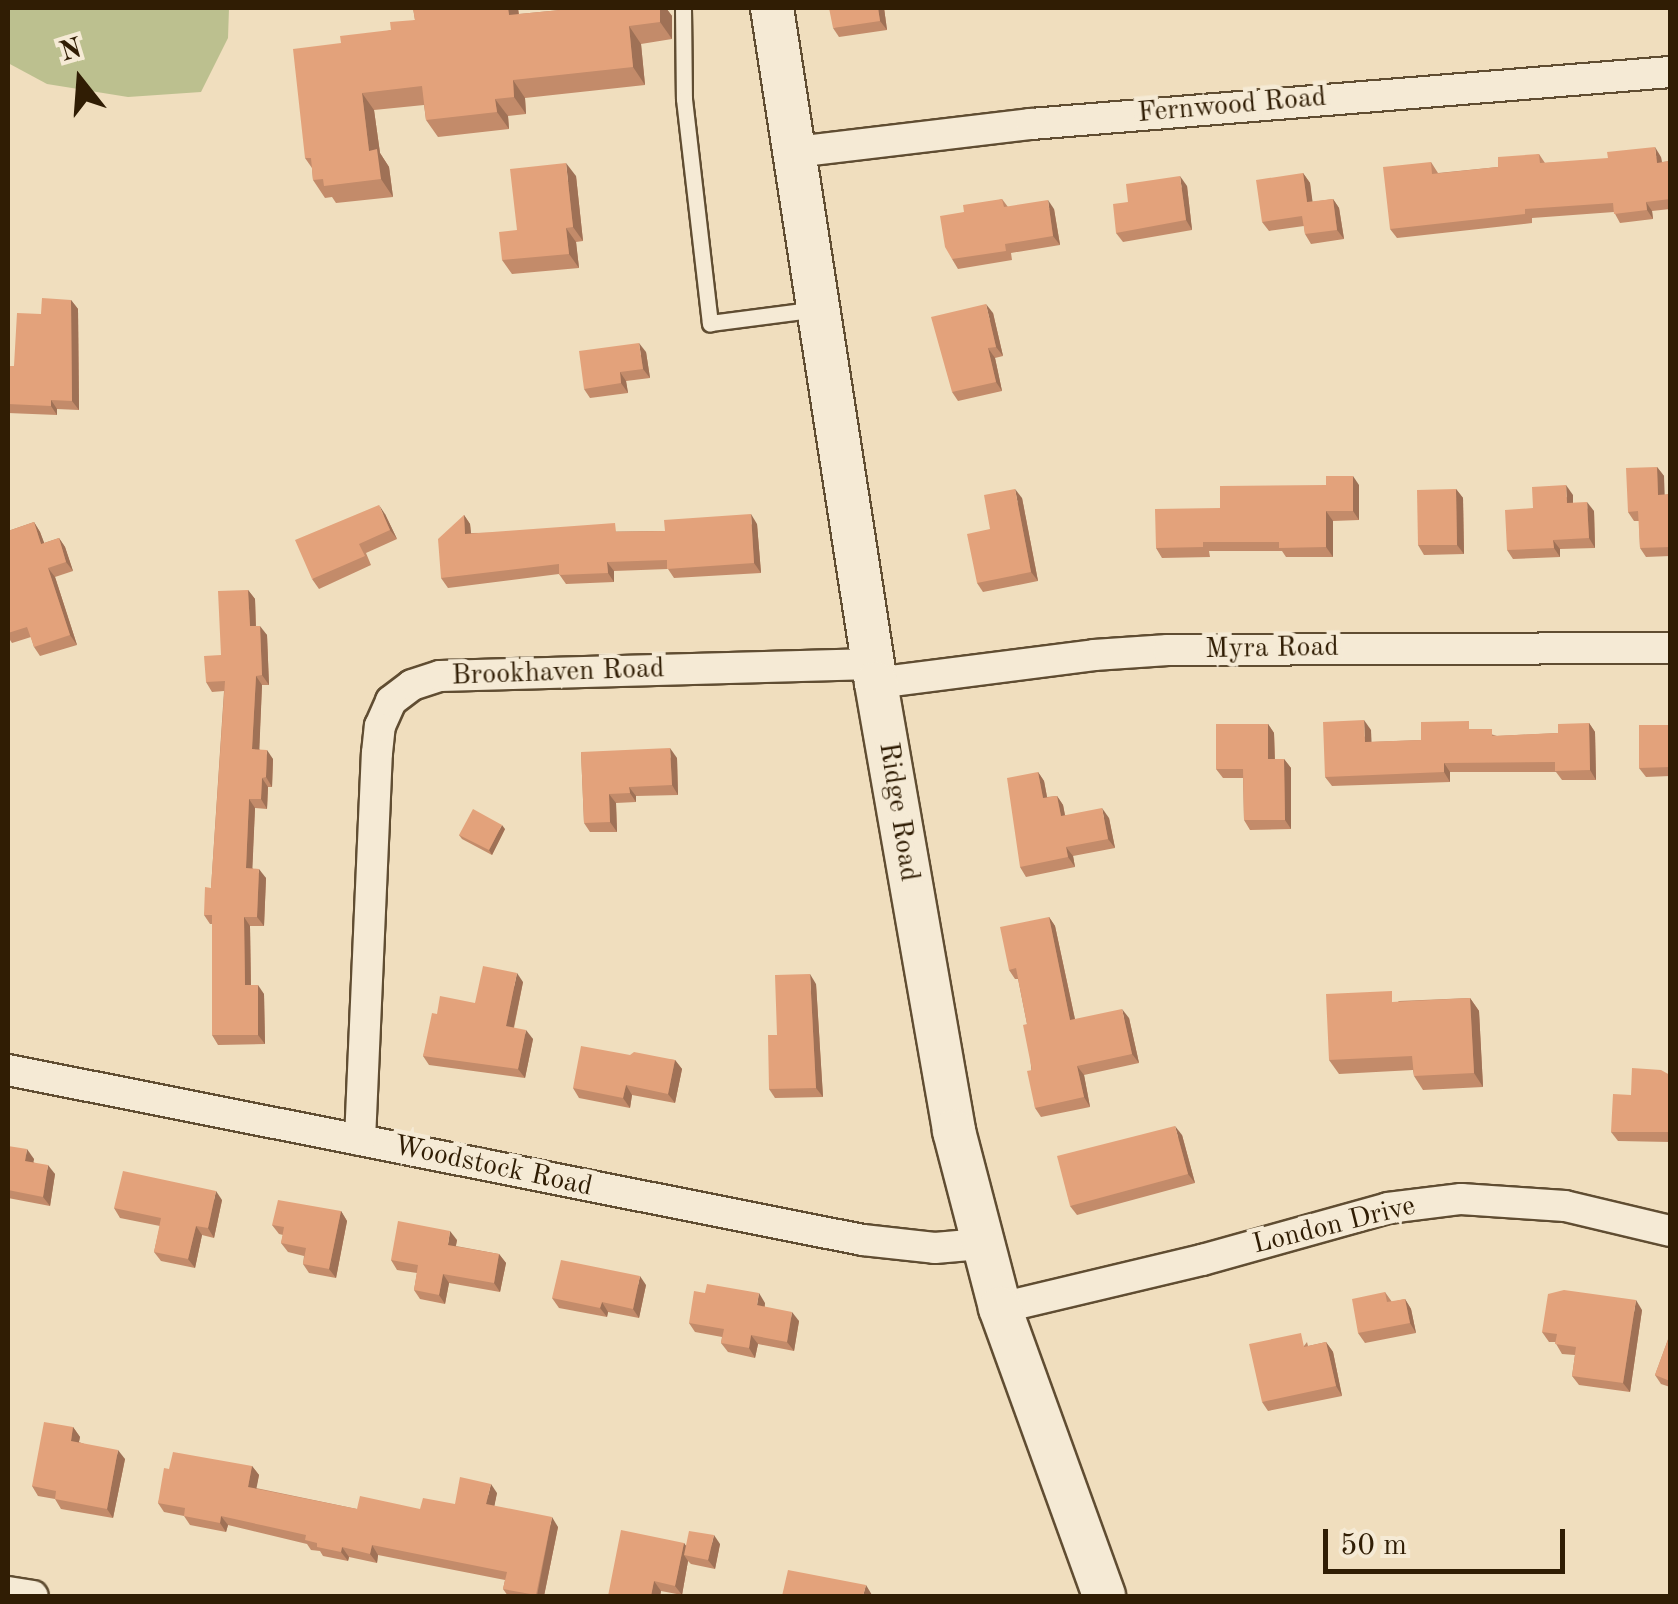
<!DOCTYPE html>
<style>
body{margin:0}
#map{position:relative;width:1678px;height:1604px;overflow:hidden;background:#f0debe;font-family:"Old Standard TT",serif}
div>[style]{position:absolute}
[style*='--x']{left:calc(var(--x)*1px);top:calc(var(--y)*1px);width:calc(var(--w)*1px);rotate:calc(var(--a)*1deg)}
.green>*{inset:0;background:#bcc08f}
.roads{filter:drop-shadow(2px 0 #604d32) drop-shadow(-2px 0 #604d32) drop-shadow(0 2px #604d32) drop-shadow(0 -2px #604d32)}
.service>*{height:15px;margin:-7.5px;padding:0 7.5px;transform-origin:7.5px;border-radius:7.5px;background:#f5ead5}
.minor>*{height:30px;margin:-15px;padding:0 15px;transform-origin:15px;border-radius:15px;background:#f5ead5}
.secondary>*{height:42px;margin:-21px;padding:0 21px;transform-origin:21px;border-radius:21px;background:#f5ead5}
.wall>*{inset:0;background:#c38b6a}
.shaded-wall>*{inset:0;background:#9f7156}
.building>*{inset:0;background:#e3a27b}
span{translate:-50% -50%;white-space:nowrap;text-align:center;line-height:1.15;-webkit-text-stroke:9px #f5ead5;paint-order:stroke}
.street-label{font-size:28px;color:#301d04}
.frame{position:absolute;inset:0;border:10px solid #301d04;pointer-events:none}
.north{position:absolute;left:30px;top:30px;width:100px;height:100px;-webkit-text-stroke:8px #f5ead5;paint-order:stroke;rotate:343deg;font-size:28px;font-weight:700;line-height:40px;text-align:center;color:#301d04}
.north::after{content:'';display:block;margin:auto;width:35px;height:45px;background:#301d04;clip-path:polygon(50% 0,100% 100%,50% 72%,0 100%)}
.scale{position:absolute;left:1323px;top:1529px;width:242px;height:45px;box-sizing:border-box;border:5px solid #301d04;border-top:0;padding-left:12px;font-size:30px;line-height:35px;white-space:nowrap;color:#301d04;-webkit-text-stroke:8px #f5ead5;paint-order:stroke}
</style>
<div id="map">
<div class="green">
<div style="clip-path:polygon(8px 8px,229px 8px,228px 38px,201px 92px,128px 97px,47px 84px,8px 63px)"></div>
</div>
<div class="roads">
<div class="service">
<div style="--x:683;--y:8;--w:91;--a:89.4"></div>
<div style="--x:684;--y:99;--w:226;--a:83.4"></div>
<div style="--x:710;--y:323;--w:109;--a:-7.4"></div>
</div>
<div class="minor">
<div style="--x:795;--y:152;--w:238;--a:-6.8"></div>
<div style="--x:1031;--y:124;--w:641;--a:-4.65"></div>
<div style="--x:876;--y:683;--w:220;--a:-7.3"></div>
<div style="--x:1094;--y:655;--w:74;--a:-3.9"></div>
<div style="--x:1168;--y:650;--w:502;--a:-0.23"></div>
<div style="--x:8;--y:1070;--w:872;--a:11.25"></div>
<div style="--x:863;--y:1240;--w:72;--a:6.3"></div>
<div style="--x:935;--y:1248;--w:46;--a:-5"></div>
<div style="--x:360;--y:1140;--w:387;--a:-87.5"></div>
<div style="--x:377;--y:753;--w:27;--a:-84"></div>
<div style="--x:380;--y:726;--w:27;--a:-66"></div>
<div style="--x:391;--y:701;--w:26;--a:-37"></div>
<div style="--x:412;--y:685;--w:29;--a:-18"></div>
<div style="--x:440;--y:676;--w:433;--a:-1.6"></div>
<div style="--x:1000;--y:1308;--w:208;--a:-13.4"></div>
<div style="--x:1202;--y:1260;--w:193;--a:-15.6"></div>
<div style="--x:1388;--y:1208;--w:74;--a:-7"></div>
<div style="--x:1461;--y:1199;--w:104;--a:3.9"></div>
<div style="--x:1565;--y:1206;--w:108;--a:13.4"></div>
<div style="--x:8;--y:1592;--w:25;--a:9"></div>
</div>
<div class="secondary">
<div style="--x:772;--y:8;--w:683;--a:81.24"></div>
<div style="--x:876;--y:683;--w:455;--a:80.1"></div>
<div style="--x:954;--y:1131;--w:183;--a:75.4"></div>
<div style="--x:1000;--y:1308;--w:306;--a:70.1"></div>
</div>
</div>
<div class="wall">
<div style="clip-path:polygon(413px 8px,518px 8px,519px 14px,581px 8px,666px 8px,672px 16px,672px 39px,641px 44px,645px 85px,525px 98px,526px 114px,508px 116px,509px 129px,438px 137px,426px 120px,424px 105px,374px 110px,380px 153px,389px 167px,393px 197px,336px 203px,332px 197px,325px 198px,313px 180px,312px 168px,305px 158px,341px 43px,391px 30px,415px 20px)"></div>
<div style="clip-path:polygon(884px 8px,887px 30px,839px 37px,833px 28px)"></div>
<div style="clip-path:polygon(1539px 154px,1545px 163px,1661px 157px,1662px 162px,1670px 161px,1670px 209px,1652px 211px,1653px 219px,1620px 223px,1614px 212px,1532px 218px,1532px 223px,1397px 238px,1390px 229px,1431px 162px,1438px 173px,1498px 167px)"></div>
<div style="clip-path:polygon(1303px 173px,1310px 183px,1312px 202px,1333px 199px,1339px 208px,1344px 239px,1311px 244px,1305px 234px,1304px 226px,1269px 231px,1262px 222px)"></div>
<div style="clip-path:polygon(576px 176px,583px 241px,576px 242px,579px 268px,512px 274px,502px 260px,517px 230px)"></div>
<div style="clip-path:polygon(1187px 186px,1192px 230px,1123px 242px,1116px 233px,1128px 202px)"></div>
<div style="clip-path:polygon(1002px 199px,1008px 207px,1054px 209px,1060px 245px,1011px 253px,1012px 260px,958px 269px,952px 259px,964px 212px)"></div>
<div style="clip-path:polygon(71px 300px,78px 309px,79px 410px,57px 409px,57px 415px,8px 413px,8px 366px,14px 366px,41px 314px)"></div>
<div style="clip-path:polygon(993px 313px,1003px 356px,995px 358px,1002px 391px,958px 401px,952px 392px)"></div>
<div style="clip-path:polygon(646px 352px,650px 378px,626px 381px,628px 393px,590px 398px,584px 389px)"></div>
<div style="clip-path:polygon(1657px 467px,1664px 476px,1664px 495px,1670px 494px,1670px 556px,1646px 557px,1640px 548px,1639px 521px,1634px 521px,1628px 512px)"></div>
<div style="clip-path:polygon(1359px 485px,1359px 520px,1333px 521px,1333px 557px,1286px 557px,1282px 551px,1209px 551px,1210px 557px,1162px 558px,1156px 548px)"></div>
<div style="clip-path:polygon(1456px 489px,1463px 498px,1464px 554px,1424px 555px,1418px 545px)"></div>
<div style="clip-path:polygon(1573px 495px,1573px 503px,1594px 511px,1595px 548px,1560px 549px,1560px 557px,1513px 559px,1507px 550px,1533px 508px)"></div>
<div style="clip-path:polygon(1022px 498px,1038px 581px,983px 592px,977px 583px,990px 529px)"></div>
<div style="clip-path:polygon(385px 514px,397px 539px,366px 553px,371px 565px,319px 589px,312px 579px)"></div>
<div style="clip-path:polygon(464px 515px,470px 524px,471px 533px,665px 531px,757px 524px,761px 573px,674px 578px,668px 569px,614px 571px,614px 582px,566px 584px,559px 574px,448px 588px,441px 578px)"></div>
<div style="clip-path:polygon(34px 522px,40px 532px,44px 543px,59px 538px,65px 547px,73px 571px,55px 577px,77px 645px,40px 656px,34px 647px,31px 637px,12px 643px,8px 637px,8px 531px)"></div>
<div style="clip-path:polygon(248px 590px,255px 599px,256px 626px,267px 635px,269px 685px,262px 685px,259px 749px,273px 759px,272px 787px,268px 787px,267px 809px,255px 808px,252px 868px,266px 878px,264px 926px,250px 926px,251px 985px,264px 994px,265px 1044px,218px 1045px,212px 1035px,212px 924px,210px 924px,204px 915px,211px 888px,224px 691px,212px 692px,206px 682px,221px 655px)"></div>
<div style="clip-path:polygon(1589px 723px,1595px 732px,1596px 780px,1562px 780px,1556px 772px,1450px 772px,1450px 782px,1332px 786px,1325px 777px,1371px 730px,1371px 742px,1421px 740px,1475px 729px,1497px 736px,1558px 733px)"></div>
<div style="clip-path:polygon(1268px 724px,1274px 733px,1275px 759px,1284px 759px,1291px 768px,1291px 829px,1250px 830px,1244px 820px,1243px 778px,1223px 778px,1216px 769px)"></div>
<div style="clip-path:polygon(1670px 725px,1670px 776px,1646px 777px,1639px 768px)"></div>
<div style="clip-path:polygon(581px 752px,677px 758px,678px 795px,636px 796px,636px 802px,616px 803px,617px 832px,590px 832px,584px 823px)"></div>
<div style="clip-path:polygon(1038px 772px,1044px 781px,1047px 797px,1057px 796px,1063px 805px,1065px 815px,1109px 818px,1115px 848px,1073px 856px,1075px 867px,1026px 877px,1020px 867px)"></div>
<div style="clip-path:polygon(505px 829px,492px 855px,462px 839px,459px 835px)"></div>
<div style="clip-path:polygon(1049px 917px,1055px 926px,1075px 1019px,1129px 1018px,1139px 1063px,1084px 1075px,1090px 1107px,1041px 1117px,1035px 1108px,1027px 1024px,1018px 979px,1015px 979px,1009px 970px)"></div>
<div style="clip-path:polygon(523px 982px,514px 1028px,533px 1039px,525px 1078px,429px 1065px,423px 1056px,437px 1014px,475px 1003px)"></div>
<div style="clip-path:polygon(816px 984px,823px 1097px,775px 1098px,769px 1089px,777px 1035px)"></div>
<div style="clip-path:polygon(1470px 998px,1479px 1011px,1483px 1087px,1423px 1090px,1414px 1076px,1413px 1070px,1339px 1074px,1329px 1060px,1399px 1001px)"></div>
<div style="clip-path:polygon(630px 1055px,675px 1060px,682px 1069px,675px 1103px,632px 1095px,630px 1108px,579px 1098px,573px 1088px)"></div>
<div style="clip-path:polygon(1670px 1075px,1670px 1142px,1618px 1141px,1611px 1132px)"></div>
<div style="clip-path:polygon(1182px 1135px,1195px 1183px,1077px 1215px,1070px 1206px)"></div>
<div style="clip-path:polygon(8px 1146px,34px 1159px,33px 1162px,55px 1174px,50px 1206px,8px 1198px)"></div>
<div style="clip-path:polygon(222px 1200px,214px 1238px,202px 1235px,195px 1268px,161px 1261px,154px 1252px,160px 1226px,120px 1218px,114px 1208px)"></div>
<div style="clip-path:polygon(341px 1211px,347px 1221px,336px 1278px,309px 1273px,303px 1264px,304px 1256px,288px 1252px,281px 1243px,283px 1235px,279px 1234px,272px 1225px)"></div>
<div style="clip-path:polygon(457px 1240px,456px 1246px,499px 1254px,506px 1263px,500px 1292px,449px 1283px,445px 1304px,420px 1299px,414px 1290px,417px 1273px,397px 1270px,391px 1260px)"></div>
<div style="clip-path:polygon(646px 1285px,639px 1318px,608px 1312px,607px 1317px,559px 1308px,552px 1298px)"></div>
<div style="clip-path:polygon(1385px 1292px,1392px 1302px,1405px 1299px,1411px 1309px,1416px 1333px,1365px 1343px,1358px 1333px)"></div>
<div style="clip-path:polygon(765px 1303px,765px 1307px,799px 1321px,794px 1351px,758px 1344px,755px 1358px,728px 1352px,721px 1343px,722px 1337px,695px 1332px,689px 1323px)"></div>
<div style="clip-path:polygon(1642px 1310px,1630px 1392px,1579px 1385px,1572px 1376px,1575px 1355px,1562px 1354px,1555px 1342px,1549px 1342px,1542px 1332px)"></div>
<div style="clip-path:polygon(1670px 1334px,1670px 1387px,1661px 1384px,1655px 1375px)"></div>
<div style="clip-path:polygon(1307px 1342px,1308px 1346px,1326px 1342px,1333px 1352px,1342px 1396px,1268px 1411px,1262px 1402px)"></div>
<div style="clip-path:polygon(73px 1427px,80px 1437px,79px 1442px,125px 1459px,113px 1518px,61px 1509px,55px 1499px,38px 1496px,32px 1486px)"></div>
<div style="clip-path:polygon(252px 1466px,259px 1475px,256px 1488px,357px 1509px,420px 1509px,455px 1504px,497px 1493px,494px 1506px,558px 1527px,544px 1596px,508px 1596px,503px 1589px,505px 1580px,378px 1555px,377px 1563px,349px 1557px,348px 1561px,323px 1556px,320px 1551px,311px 1550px,307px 1544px,228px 1525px,226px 1532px,190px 1525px,184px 1516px,164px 1512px,158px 1503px,169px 1469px)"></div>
<div style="clip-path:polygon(684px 1543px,686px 1546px,720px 1544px,715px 1569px,691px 1564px,688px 1561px,682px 1595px,661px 1591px,660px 1596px,608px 1596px)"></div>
</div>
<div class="shaded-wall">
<div style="clip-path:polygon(508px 8px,518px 9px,521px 33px,509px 15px)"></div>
<div style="clip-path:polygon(660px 8px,666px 8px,672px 16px,672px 39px,660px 22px)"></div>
<div style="clip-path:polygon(878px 8px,884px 8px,887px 30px,880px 21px)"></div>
<div style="clip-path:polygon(629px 26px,641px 44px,645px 85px,633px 67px)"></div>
<div style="clip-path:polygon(513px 80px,525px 98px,526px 114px,514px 97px)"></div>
<div style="clip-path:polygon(362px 93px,374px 110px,380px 153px,389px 167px,393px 197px,381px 179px,369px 151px)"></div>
<div style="clip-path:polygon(495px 99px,508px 116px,509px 129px,497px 112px)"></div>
<div style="clip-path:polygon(1655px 147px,1661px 157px,1663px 172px,1657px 163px)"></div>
<div style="clip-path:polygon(566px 163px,576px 176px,583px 241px,573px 227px)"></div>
<div style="clip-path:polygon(1303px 173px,1310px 183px,1314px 212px,1307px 202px)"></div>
<div style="clip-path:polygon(1180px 176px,1187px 186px,1192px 230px,1186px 220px)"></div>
<div style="clip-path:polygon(1333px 199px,1339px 208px,1344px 239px,1337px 230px)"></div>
<div style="clip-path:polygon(1048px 200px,1054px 209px,1060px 245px,1053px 236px)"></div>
<div style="clip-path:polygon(1646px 202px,1652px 211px,1653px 219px,1647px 210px)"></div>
<div style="clip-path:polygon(566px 228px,576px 242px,579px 268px,569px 254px)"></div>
<div style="clip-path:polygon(71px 300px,78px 309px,79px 410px,72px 401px)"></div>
<div style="clip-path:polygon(986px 304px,993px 313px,1003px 356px,996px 347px)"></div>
<div style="clip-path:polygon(639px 343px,646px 352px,650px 378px,643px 369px)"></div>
<div style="clip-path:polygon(988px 348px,995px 358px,1002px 391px,996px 382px)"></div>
<div style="clip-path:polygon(620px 372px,626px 381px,628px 393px,621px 383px)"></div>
<div style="clip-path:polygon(51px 400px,57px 409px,57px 415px,51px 406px)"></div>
<div style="clip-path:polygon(1657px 467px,1664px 476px,1665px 504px,1658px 495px)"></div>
<div style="clip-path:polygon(1353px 476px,1359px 485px,1359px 520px,1353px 511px)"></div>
<div style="clip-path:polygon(1566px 485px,1573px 495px,1573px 512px,1567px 503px)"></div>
<div style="clip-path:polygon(1015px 489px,1022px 498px,1038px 581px,1031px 572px)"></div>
<div style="clip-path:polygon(1456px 489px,1463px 498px,1464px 554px,1457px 545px)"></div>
<div style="clip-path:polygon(1587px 502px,1594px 511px,1595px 548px,1589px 538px)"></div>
<div style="clip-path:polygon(379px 505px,385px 514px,397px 539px,390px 530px)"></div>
<div style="clip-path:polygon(1326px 511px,1333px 521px,1333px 557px,1326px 547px)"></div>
<div style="clip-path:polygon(751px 514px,757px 524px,761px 573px,754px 563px)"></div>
<div style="clip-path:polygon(464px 515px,470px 524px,472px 543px,465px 534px)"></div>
<div style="clip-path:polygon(34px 522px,40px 532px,48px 553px,41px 544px)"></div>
<div style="clip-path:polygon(59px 538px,65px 547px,73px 571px,66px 562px)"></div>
<div style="clip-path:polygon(1553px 540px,1560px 549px,1560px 557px,1554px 548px)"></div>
<div style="clip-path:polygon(607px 562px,614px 571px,614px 582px,608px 573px)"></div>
<div style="clip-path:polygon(48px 568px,55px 577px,77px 645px,70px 635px)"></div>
<div style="clip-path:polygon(248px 590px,255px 599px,256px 635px,250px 626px)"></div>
<div style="clip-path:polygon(260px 626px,267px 635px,269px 685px,262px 675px)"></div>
<div style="clip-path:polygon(256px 676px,262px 685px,259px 758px,252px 749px)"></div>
<div style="clip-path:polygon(1364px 720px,1371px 730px,1372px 752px,1365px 742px)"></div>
<div style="clip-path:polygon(1589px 723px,1595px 732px,1596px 780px,1590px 770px)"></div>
<div style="clip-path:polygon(1268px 724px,1274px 733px,1275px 768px,1268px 759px)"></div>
<div style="clip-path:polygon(670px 748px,677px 758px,678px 795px,672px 785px)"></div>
<div style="clip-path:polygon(267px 750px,273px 759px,272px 787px,266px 777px)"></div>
<div style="clip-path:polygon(1284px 759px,1291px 768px,1291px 829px,1285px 820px)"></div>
<div style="clip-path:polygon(1444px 763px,1450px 772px,1450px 782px,1444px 772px)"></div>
<div style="clip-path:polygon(1038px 772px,1044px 781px,1049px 808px,1043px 798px)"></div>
<div style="clip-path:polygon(262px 778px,268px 787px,267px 809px,261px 799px)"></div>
<div style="clip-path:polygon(629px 787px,636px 796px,636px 802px,630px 793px)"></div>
<div style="clip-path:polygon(609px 794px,616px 803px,617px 832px,610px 822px)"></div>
<div style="clip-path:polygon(1057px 796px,1063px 805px,1067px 826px,1061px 816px)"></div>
<div style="clip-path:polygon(249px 799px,255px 808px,252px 878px,246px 868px)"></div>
<div style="clip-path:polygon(1102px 808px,1109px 818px,1115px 848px,1108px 839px)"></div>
<div style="clip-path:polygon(502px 825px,505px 829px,492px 855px,489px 850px)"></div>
<div style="clip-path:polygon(1066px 847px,1073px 856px,1075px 867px,1068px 857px)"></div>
<div style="clip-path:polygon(259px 869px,266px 878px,264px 926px,257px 917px)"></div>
<div style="clip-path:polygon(244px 917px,250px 926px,251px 994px,245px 985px)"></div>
<div style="clip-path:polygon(1049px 917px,1055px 926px,1077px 1029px,1070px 1020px)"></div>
<div style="clip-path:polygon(517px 973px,523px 982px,512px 1035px,506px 1026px)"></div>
<div style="clip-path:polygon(810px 974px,816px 984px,823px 1097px,816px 1088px)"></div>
<div style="clip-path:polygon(258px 985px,264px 994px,265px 1044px,258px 1035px)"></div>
<div style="clip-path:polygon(1470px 998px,1479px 1011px,1483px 1087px,1474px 1073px)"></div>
<div style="clip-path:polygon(1122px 1009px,1129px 1018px,1139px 1063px,1132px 1054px)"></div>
<div style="clip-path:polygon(526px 1030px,533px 1039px,525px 1078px,518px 1069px)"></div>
<div style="clip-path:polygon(675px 1060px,682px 1069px,675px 1103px,668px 1094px)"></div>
<div style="clip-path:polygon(1077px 1066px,1084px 1075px,1090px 1107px,1084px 1097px)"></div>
<div style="clip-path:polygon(626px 1085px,632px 1095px,630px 1108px,623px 1098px)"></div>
<div style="clip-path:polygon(1175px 1126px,1182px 1135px,1195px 1183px,1188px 1174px)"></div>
<div style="clip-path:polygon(27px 1149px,34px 1159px,32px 1170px,25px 1161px)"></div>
<div style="clip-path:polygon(48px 1165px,55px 1174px,50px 1206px,43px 1197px)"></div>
<div style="clip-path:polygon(216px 1191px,222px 1200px,214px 1238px,208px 1228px)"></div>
<div style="clip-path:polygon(341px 1211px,347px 1221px,336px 1278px,329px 1269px)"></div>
<div style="clip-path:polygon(196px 1226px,202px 1235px,195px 1268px,188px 1259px)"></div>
<div style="clip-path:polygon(450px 1231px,457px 1240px,454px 1254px,448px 1245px)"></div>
<div style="clip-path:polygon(499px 1254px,506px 1263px,500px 1292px,494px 1283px)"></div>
<div style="clip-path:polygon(443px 1274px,449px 1283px,445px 1304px,439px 1295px)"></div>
<div style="clip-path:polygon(640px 1276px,646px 1285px,639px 1318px,633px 1309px)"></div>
<div style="clip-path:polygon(759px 1293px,765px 1303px,763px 1314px,757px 1305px)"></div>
<div style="clip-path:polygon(1405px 1299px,1411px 1309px,1416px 1333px,1410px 1323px)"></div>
<div style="clip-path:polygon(1636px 1300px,1642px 1310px,1630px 1392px,1623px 1383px)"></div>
<div style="clip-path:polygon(602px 1302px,608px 1312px,607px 1317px,600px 1308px)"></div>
<div style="clip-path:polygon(792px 1312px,799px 1321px,794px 1351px,787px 1342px)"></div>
<div style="clip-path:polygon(751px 1335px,758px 1344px,755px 1358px,749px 1348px)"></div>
<div style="clip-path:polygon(1326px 1342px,1333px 1352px,1342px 1396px,1336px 1386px)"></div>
<div style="clip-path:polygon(73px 1427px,80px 1437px,77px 1450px,71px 1441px)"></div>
<div style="clip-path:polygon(118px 1450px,125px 1459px,113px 1518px,107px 1509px)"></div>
<div style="clip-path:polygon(252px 1466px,259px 1475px,255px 1496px,248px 1487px)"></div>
<div style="clip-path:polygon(491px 1484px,497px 1493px,493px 1513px,486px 1504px)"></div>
<div style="clip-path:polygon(221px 1516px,228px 1525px,226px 1532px,220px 1523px)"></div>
<div style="clip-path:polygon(552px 1517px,558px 1527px,544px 1596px,537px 1596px)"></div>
<div style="clip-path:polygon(714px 1535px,720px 1544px,715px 1569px,708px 1560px)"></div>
<div style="clip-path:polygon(684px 1543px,690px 1552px,684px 1555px,688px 1561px,682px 1595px,675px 1586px)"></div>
<div style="clip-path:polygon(372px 1545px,378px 1555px,377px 1563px,370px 1554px)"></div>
<div style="clip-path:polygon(342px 1547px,349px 1557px,348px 1561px,341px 1552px)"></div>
<div style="clip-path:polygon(654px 1581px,661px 1591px,660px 1596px,651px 1596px)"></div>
<div style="clip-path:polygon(866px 1585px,872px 1595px,872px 1596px,863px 1596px)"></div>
</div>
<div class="building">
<div style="clip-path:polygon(413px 8px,508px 8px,509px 15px,581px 8px,660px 8px,660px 22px,629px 26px,633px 67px,513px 80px,514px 97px,495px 99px,497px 112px,426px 120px,422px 86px,362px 93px,369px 151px,377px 149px,381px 179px,324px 186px,323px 179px,313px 180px,311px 158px,305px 158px,293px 49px,341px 43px,340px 36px,391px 30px,390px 22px,415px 20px)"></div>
<div style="clip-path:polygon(829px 8px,878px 8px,880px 21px,833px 28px)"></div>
<div style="clip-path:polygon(1655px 147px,1657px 163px,1670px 161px,1670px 199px,1646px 202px,1647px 210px,1614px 214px,1613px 203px,1525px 209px,1525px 214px,1390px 229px,1383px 167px,1431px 162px,1432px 174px,1498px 167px,1498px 157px,1539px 154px,1540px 163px,1608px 158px,1607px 152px)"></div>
<div style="clip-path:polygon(566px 163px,573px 227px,566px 228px,569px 254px,502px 260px,499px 232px,517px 230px,510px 169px)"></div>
<div style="clip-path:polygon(1303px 173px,1307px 202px,1333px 199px,1337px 230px,1305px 234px,1302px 216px,1262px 222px,1256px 180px)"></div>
<div style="clip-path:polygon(1180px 176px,1186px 220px,1116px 233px,1113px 204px,1128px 202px,1126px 184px)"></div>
<div style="clip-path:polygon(1002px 199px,1004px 207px,1048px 200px,1053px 236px,1005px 244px,1006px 251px,952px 259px,945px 247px,940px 216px,964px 212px,963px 205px)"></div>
<div style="clip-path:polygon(42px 298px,71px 300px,72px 401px,51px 400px,51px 406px,8px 404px,8px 366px,14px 366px,17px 313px,41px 314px)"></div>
<div style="clip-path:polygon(986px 304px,996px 347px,988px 348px,996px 382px,952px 392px,931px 317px)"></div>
<div style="clip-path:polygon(639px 343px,643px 369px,620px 372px,621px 383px,584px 389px,579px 351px)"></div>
<div style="clip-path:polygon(1657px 467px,1658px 495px,1670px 494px,1670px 547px,1640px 548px,1638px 511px,1628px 512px,1626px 468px)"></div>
<div style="clip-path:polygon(1326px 476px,1353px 476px,1353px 511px,1326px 511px,1326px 547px,1279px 548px,1279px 542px,1203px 542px,1203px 547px,1156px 548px,1155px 509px,1220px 508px,1220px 486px,1326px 485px)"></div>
<div style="clip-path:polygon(1566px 485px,1567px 503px,1587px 502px,1589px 538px,1553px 540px,1554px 548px,1507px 550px,1505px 510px,1533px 508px,1532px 487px)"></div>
<div style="clip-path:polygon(1015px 489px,1031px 572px,977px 583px,967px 534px,990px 529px,984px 495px)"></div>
<div style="clip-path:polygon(1456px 489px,1457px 545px,1418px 545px,1417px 490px)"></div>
<div style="clip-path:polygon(379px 505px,390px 530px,359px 544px,365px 556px,312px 579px,295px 540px)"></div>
<div style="clip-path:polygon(751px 514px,754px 563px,667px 569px,667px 560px,607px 562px,608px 573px,559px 575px,559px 564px,441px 578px,438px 539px,464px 515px,465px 534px,615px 523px,616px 532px,665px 531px,664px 520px)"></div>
<div style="clip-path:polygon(34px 522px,41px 544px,59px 538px,66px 562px,48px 568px,70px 635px,34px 647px,27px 627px,8px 633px,8px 531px)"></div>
<div style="clip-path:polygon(248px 590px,250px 626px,260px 626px,262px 675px,256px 676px,252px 749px,267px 750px,266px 777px,262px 778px,261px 799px,249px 799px,246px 868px,259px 869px,257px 917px,244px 917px,245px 985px,258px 985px,258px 1035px,212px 1035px,212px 915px,204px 915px,205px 887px,211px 888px,225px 681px,206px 682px,204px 656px,221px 655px,218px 591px)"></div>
<div style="clip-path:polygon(1364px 720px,1365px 742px,1421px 740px,1421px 722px,1469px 721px,1469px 729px,1492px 729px,1492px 736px,1558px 733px,1558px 724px,1589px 723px,1590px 770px,1555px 771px,1555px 762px,1444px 763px,1444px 772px,1325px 777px,1323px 722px)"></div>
<div style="clip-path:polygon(1216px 724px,1268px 724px,1268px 759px,1284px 759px,1285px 820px,1244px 820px,1243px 769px,1216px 769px)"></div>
<div style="clip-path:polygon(1639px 725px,1670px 725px,1670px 767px,1639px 768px)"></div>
<div style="clip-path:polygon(670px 748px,672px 785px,629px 787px,630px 793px,609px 794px,610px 822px,584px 823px,581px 752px)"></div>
<div style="clip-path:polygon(1038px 772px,1043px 798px,1057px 796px,1061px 816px,1102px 808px,1108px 839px,1066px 847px,1068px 857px,1020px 867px,1007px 778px)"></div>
<div style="clip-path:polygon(473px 809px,502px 825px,489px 850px,459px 835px)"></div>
<div style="clip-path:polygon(1049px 917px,1070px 1020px,1122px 1009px,1132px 1054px,1077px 1066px,1084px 1097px,1035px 1108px,1027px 1071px,1032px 1070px,1023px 1025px,1027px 1024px,1016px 968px,1009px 970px,1000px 927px)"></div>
<div style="clip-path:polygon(483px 966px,517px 973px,506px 1026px,526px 1030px,518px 1069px,423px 1056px,432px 1013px,437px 1014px,440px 996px,475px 1003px)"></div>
<div style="clip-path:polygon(810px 974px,816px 1088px,769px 1089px,768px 1035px,777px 1035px,775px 975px)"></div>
<div style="clip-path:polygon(1392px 991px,1392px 1002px,1470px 998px,1474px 1073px,1414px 1076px,1412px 1056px,1329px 1060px,1326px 994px)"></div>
<div style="clip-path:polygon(581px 1046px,630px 1055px,634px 1052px,675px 1060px,668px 1094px,626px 1085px,623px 1098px,573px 1088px)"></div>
<div style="clip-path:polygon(1632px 1068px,1661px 1070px,1670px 1075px,1670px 1132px,1611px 1132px,1613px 1094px,1631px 1095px)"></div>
<div style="clip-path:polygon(1175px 1126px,1188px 1174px,1070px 1206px,1057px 1156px)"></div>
<div style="clip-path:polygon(8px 1146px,27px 1149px,25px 1161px,48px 1165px,43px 1197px,8px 1190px)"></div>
<div style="clip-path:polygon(123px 1171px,216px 1191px,208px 1228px,196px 1226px,188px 1259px,154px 1252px,161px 1218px,114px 1208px)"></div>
<div style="clip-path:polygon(278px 1200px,341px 1211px,329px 1269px,303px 1264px,306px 1248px,281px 1243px,284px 1227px,272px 1225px)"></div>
<div style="clip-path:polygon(398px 1221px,450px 1231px,448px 1245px,499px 1254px,494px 1283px,443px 1274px,439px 1295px,414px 1290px,418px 1265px,391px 1260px)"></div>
<div style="clip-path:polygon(561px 1260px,640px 1276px,633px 1309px,602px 1302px,600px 1308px,552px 1298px)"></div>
<div style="clip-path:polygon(707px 1284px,759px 1293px,757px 1305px,792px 1312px,787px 1342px,751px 1335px,749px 1348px,721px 1343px,724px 1329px,689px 1323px,694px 1291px,705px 1293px)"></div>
<div style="clip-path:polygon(1564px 1290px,1636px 1300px,1623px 1383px,1572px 1376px,1576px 1347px,1555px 1344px,1557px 1334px,1542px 1332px,1548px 1294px)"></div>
<div style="clip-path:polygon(1385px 1292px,1387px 1302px,1405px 1299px,1410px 1323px,1358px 1333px,1352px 1299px)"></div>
<div style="clip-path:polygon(1301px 1333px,1304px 1347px,1326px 1342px,1336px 1386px,1262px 1402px,1249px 1344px)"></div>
<div style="clip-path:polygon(1670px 1334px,1670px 1381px,1655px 1375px)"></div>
<div style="clip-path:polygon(44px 1422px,73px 1427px,71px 1441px,118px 1450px,107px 1509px,55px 1499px,56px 1491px,32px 1486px)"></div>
<div style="clip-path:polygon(173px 1452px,252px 1466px,248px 1487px,357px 1509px,360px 1496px,420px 1509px,423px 1498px,455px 1504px,460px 1477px,491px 1484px,486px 1504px,552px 1517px,536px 1595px,503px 1589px,507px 1572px,372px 1545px,370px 1554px,342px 1547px,341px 1552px,317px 1547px,317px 1543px,305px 1540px,306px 1535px,221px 1516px,220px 1523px,184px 1516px,185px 1508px,158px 1503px,164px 1468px,169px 1469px)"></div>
<div style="clip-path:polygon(621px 1530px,684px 1543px,675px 1586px,654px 1581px,651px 1596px,608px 1596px)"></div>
<div style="clip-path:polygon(689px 1531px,714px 1535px,708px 1560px,684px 1555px)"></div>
<div style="clip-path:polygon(788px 1570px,866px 1585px,863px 1596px,782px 1596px)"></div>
</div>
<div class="street-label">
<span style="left:1232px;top:106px;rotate:-5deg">Fernwood Road</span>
<span style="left:1272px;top:649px;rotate:-1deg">Myra Road</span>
<span style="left:558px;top:673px;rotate:-2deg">Brookhaven Road</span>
<span style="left:898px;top:812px;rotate:81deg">Ridge Road</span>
<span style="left:493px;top:1167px;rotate:12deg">Woodstock Road</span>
<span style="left:1334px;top:1226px;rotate:-14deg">London Drive</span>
</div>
<div class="frame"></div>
<div class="north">N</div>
<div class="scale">50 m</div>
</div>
